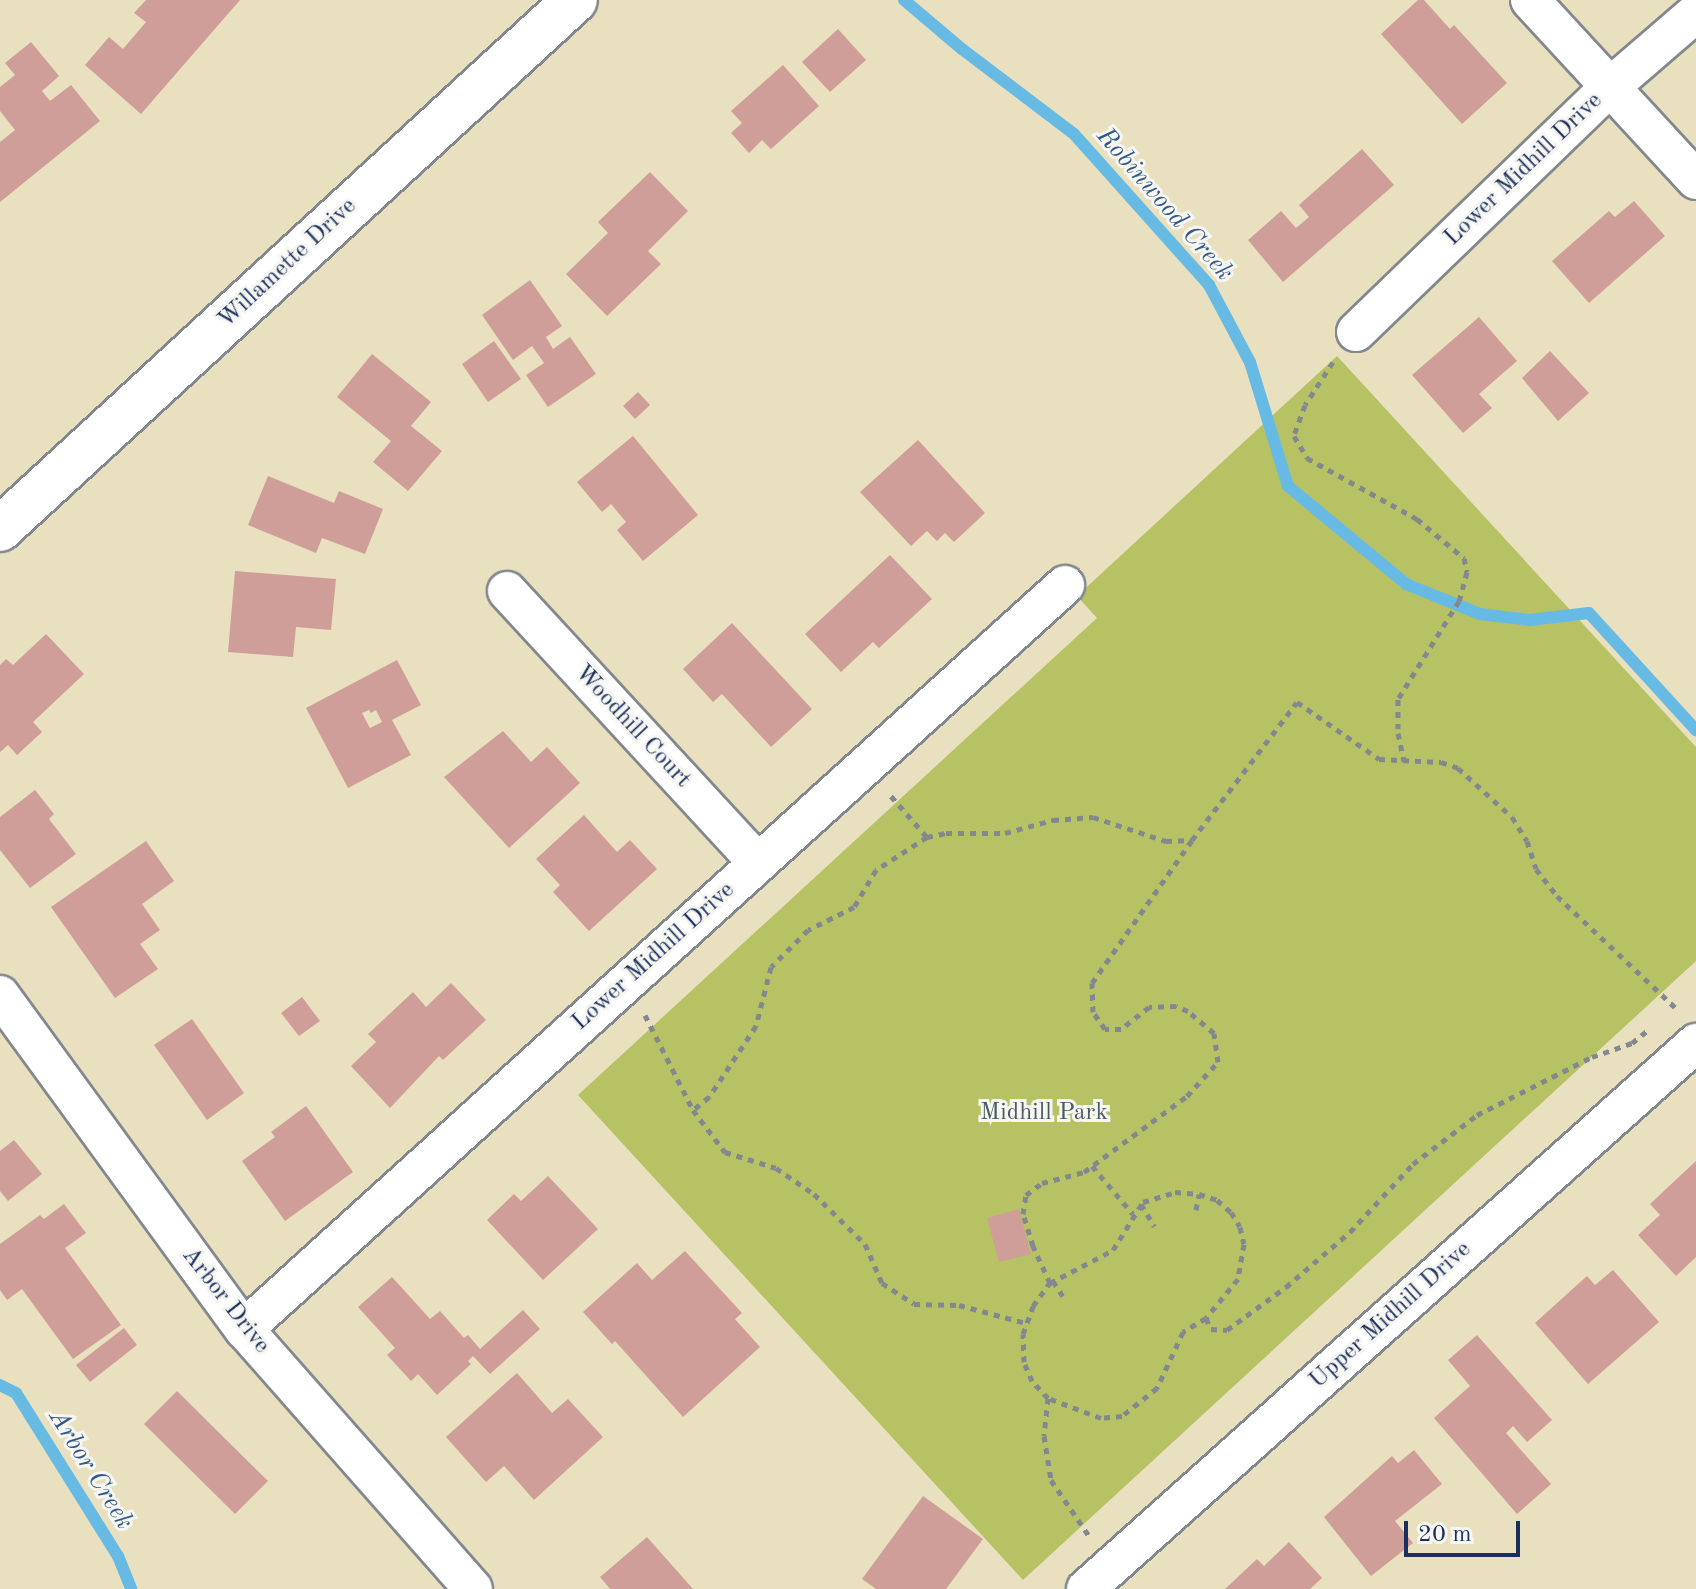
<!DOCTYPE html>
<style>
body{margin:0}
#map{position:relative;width:1696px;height:1589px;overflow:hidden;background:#e9e0bf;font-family:"Old Standard TT",serif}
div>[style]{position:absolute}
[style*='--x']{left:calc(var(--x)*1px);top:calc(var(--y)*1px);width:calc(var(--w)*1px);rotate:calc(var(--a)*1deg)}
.green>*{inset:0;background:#b6c264}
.stream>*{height:12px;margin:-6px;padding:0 6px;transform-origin:6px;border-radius:6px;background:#67bae3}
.building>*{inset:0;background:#cf9e98}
.path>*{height:5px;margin-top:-2.5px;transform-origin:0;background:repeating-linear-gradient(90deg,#82888e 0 6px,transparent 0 12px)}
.roads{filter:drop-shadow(2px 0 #82888e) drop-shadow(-2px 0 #82888e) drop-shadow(0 2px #82888e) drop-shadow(0 -2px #82888e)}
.street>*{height:38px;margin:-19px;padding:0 19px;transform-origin:19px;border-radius:19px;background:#fff}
.primary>*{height:44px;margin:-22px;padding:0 22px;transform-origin:22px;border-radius:22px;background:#fff}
span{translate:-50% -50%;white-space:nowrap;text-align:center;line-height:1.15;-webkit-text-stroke:6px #f6f6f2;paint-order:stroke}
.street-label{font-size:24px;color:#1b2f5e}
.park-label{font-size:24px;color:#4a5b60}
.water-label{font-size:26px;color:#325986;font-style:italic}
.scale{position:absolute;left:1404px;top:1521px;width:116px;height:36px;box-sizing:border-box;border:4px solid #1b2f5e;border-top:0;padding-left:10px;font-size:24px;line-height:28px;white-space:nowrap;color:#1b2f5e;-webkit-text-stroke:6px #f6f6f2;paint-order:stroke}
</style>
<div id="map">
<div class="green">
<div style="clip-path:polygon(1337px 356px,1696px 747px,1696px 961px,1023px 1580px,578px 1095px,1097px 618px,1077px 596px)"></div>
</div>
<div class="stream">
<div style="--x:904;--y:0;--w:76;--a:40.2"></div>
<div style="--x:962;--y:49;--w:141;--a:37.2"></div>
<div style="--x:1074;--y:134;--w:203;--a:48.2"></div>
<div style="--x:1209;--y:285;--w:87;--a:62"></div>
<div style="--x:1250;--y:362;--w:130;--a:73"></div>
<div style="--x:1288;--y:486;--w:153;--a:39.7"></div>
<div style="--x:1406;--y:584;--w:80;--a:22.1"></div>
<div style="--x:1480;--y:614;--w:50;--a:6.8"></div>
<div style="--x:1530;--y:620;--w:59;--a:-6.8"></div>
<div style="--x:1589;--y:613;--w:159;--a:47.6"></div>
<div style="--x:0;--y:1385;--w:18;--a:27"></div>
<div style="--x:16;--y:1393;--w:192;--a:58"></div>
<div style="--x:118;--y:1556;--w:35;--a:68"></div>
</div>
<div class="building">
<div style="clip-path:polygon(146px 0,240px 0,141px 114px,85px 65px,109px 37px,123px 49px,146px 22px,134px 13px)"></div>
<div style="clip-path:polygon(1418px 0,1424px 0,1450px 29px,1454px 25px,1507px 83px,1462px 124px,1381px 34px)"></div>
<div style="clip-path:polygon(838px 29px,866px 60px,830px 92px,802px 62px)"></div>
<div style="clip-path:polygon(31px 42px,59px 76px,42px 91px,50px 101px,71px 85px,100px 121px,0 202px,0 142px,15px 130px,0 111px,0 87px,15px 75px,5px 63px)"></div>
<div style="clip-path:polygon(783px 65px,819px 106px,771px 149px,762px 140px,749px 153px,731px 133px,742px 123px,731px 111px)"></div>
<div style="clip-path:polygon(1362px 149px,1394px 185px,1283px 282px,1248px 240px,1281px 211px,1296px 228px,1309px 217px,1299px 205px)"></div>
<div style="clip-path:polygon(650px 172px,688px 211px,648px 251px,661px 264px,607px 316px,566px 274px,608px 233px,598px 222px)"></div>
<div style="clip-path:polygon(1634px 201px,1665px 236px,1589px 303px,1552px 261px,1609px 211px,1615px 217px)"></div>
<div style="clip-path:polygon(530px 280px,562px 326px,546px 337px,553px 349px,570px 337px,596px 374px,548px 407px,526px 375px,544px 363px,532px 346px,513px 360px,482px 315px)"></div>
<div style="clip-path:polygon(1479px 317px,1517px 361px,1479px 394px,1492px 408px,1463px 433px,1412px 375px)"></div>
<div style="clip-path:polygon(494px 341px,521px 379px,488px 402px,462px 364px)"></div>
<div style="clip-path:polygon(1550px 351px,1589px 393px,1558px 421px,1522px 378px)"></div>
<div style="clip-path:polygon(372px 354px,431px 402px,411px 426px,442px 451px,408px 491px,373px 462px,391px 441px,337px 397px)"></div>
<div style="clip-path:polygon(638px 392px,650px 405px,635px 419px,623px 406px)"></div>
<div style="clip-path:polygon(633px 436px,698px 515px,643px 561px,617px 530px,626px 522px,611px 504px,602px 512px,577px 482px)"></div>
<div style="clip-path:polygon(918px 440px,985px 513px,954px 542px,945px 533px,937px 541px,927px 531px,911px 546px,860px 492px)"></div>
<div style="clip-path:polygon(268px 476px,334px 503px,339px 491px,383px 509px,365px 554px,322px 538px,316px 553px,248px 525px)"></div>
<div style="clip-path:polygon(890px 555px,932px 599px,879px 648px,873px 642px,841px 672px,805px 634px)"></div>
<div style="clip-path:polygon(235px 571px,336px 579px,331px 630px,296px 627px,293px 657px,228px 652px)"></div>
<div style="clip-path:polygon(732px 623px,812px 709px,771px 747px,722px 694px,713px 702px,683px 669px)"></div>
<div style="clip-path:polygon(46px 634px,84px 674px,33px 722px,42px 732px,17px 755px,8px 745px,0 752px,0 665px,6px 659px,13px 665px)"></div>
<div style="clip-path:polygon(evenodd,397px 660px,421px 705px,392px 720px,411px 755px,348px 788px,306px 708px,397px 660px,369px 710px,371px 713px,376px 710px,382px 722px,370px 728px,362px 713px,369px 710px)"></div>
<div style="clip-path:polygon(503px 731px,531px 762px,547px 747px,580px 783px,509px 848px,444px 777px)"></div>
<div style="clip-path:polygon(35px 790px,54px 814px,49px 819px,76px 854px,30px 888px,0 850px,0 817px)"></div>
<div style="clip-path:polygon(584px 815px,617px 852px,630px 840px,657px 869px,589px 931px,553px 892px,560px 885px,536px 859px)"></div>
<div style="clip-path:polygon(146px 841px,174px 881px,142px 904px,160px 930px,140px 944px,158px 969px,115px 998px,51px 907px)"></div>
<div style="clip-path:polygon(451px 983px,486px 1020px,443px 1060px,439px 1056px,390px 1108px,351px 1066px,376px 1042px,368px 1034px,413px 992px,426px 1007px)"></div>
<div style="clip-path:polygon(302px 997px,320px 1021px,299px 1036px,281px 1013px)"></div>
<div style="clip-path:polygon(192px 1019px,244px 1093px,207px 1120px,154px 1045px)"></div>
<div style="clip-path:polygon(306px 1106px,353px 1172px,285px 1221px,242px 1161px,275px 1137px,271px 1132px)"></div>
<div style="clip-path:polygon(14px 1140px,42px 1174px,8px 1201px,0 1191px,0 1151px)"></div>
<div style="clip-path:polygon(1696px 1161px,1696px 1257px,1676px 1276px,1638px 1235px,1660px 1215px,1650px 1204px)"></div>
<div style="clip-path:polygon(548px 1176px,598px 1229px,543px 1280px,487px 1220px,514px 1194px,521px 1201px)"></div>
<div style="clip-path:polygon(64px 1204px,86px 1233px,65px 1248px,121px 1325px,73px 1359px,22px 1289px,7px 1300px,0 1290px,0 1244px,40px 1215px,44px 1219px)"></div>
<div style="clip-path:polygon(1019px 1209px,1031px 1254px,999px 1262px,987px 1218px)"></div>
<div style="clip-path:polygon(685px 1251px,742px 1313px,735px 1319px,760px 1347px,683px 1417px,615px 1341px,612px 1344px,583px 1312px,637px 1263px,652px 1280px)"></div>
<div style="clip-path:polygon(1613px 1270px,1659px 1322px,1588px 1384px,1535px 1323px,1587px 1276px,1595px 1285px)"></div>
<div style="clip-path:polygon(392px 1277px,430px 1319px,440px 1311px,464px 1338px,468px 1335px,480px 1349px,523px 1310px,540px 1329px,490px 1374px,473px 1356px,468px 1361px,471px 1364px,437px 1395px,418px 1374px,411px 1381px,387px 1355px,395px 1348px,358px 1307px)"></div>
<div style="clip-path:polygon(124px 1328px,137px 1345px,90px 1382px,76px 1365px)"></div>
<div style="clip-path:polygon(1477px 1335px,1552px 1420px,1527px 1442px,1513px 1426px,1506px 1433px,1551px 1484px,1517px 1514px,1434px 1418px,1470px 1386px,1448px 1360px)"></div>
<div style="clip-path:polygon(517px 1373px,552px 1413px,568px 1399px,603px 1437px,534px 1500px,504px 1466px,486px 1482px,446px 1437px)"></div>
<div style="clip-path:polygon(177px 1391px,268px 1481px,235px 1514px,144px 1424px)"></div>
<div style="clip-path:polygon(1414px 1450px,1442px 1484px,1395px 1521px,1413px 1543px,1371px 1576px,1324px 1517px,1392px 1456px,1398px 1463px)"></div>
<div style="clip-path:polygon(923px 1496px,983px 1539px,946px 1589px,876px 1589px,862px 1579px)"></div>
<div style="clip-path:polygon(647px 1537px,693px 1589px,610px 1589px,600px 1577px)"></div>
<div style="clip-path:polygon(1289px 1542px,1322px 1578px,1310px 1589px,1225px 1589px,1257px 1559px,1264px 1566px)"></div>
</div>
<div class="path">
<div style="--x:1333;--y:362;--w:51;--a:123.1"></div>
<div style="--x:1305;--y:405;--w:33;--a:110"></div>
<div style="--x:1294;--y:436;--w:26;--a:59"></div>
<div style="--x:1307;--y:458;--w:126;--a:29"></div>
<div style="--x:1417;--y:519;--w:61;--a:39.7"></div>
<div style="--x:1464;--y:558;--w:14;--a:78"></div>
<div style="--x:1467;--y:572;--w:30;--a:105"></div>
<div style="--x:1459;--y:601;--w:115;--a:121.9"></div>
<div style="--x:1398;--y:699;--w:34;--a:90"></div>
<div style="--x:1398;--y:733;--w:29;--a:78"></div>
<div style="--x:891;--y:796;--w:55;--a:48.7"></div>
<div style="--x:927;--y:837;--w:19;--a:-12"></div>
<div style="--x:946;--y:833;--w:59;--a:0"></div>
<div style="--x:1005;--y:833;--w:50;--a:-15.2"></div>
<div style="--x:1053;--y:820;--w:40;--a:-4.3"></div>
<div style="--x:1093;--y:817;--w:77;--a:18.2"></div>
<div style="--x:1166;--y:841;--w:26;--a:-2"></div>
<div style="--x:927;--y:837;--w:61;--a:147.1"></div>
<div style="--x:876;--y:870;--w:43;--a:120.7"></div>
<div style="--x:854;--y:907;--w:51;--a:153.4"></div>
<div style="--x:808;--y:930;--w:52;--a:135"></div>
<div style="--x:771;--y:967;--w:61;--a:104.3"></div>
<div style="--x:756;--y:1026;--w:85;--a:123.5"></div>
<div style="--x:709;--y:1097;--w:21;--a:141"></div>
<div style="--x:693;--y:1110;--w:53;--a:52.7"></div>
<div style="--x:725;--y:1152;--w:53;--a:17.4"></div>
<div style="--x:776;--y:1168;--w:46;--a:34.4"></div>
<div style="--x:814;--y:1194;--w:71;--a:44.4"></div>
<div style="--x:865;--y:1244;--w:43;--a:66.4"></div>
<div style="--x:882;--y:1283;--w:38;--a:33"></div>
<div style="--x:914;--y:1304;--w:45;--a:1.3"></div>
<div style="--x:959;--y:1305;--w:69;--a:15"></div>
<div style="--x:645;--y:1015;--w:106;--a:63.2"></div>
<div style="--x:1092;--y:1166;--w:63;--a:49.5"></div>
<div style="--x:1175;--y:1192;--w:24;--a:5"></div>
<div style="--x:1199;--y:1194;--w:19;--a:18"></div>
<div style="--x:1217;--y:1200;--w:18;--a:41"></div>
<div style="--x:1231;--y:1212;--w:17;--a:59"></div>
<div style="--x:1240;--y:1227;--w:17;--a:77"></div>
<div style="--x:1244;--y:1244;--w:36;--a:100"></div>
<div style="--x:1238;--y:1279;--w:50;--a:129.4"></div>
<div style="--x:1206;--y:1318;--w:27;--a:149"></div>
<div style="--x:1183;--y:1332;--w:62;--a:114.9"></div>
<div style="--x:1157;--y:1388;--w:45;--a:141.3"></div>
<div style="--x:1122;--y:1416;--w:21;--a:175"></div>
<div style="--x:1101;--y:1418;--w:57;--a:-159.3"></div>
<div style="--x:1048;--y:1398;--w:23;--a:-133"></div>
<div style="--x:1032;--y:1381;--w:21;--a:-113"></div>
<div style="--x:1024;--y:1362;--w:28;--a:-92"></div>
<div style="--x:1023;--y:1334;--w:30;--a:-70"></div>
<div style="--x:1033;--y:1306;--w:29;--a:-54"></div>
<div style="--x:1050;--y:1283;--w:71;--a:-27.6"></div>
<div style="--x:1113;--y:1250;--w:57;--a:-58"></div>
<div style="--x:1143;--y:1202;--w:34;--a:-17"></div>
<div style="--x:1141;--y:1204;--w:26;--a:59"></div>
<div style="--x:1196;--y:1210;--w:16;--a:-79"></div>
<div style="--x:1053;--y:1281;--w:20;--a:57"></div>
<div style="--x:1050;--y:1283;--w:41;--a:-114.7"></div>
<div style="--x:1033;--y:1246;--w:34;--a:-107"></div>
<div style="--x:1023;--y:1214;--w:19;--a:-81"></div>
<div style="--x:1026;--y:1195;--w:20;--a:-37"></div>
<div style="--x:1042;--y:1183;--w:43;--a:-14.7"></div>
<div style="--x:1084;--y:1172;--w:128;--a:-36.4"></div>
<div style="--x:1187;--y:1096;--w:46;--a:-47.6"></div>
<div style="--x:1218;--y:1062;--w:29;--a:-98"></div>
<div style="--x:1214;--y:1033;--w:34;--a:-140"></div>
<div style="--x:1188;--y:1011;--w:13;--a:-157"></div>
<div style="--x:1176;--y:1006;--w:27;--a:178"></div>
<div style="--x:1149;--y:1007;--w:36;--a:142"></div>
<div style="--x:1121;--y:1029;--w:16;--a:180"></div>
<div style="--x:1105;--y:1029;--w:21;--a:-125"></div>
<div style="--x:1093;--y:1012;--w:29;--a:-92"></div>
<div style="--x:1092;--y:983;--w:174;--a:-55"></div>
<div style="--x:1192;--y:840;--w:173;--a:-52.7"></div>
<div style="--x:1297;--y:702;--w:100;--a:34.8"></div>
<div style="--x:1379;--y:759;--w:62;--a:2.8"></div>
<div style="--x:1441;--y:762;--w:18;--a:19"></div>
<div style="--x:1458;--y:768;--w:73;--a:42.2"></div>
<div style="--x:1512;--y:817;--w:28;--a:58"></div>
<div style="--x:1527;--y:841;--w:29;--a:72"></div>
<div style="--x:1536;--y:869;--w:34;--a:52"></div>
<div style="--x:1557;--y:896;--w:166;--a:43.3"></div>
<div style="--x:1206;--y:1318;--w:12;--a:66"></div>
<div style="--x:1211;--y:1329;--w:16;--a:4"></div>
<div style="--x:1227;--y:1330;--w:73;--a:-36.1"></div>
<div style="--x:1286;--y:1287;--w:84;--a:-40.7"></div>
<div style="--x:1350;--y:1232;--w:93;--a:-47.2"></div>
<div style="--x:1413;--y:1164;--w:81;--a:-37.4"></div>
<div style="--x:1477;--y:1115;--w:129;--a:-26.8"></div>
<div style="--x:1592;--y:1057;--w:42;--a:-19.3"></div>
<div style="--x:1632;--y:1043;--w:21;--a:-39"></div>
<div style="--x:1048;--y:1398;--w:38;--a:96"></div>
<div style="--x:1044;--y:1436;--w:45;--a:81"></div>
<div style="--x:1051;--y:1480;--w:68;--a:55.8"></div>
</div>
<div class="roads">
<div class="street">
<div style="--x:1530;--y:0;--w:245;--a:47.3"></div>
<div style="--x:1356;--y:332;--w:351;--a:-44"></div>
<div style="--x:1609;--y:88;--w:115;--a:-40.8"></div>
<div style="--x:507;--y:591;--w:370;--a:47.3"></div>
<div style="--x:0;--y:995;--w:414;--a:53.9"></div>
<div style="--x:244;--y:1329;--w:346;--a:48.6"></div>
<div style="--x:244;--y:1329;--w:1108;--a:-42.18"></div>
<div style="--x:1086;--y:1589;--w:819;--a:-41.83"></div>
</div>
<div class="primary">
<div style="--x:0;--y:529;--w:781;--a:-42.61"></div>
</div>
</div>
<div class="street-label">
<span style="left:1524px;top:170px;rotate:-44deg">Lower Midhill Drive</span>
<span style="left:288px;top:264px;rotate:-43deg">Willamette Drive</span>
<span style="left:632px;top:727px;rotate:47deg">Woodhill Court</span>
<span style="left:654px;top:957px;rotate:-42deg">Lower Midhill Drive</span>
<span style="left:225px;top:1301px;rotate:52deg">Arbor Drive</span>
<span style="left:1391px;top:1316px;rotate:-42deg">Upper Midhill Drive</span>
</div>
<div class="park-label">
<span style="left:1044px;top:1114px">Midhill Park</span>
</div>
<div class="water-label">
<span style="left:1164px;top:205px;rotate:49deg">Robinwood Creek</span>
<span style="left:90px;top:1470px;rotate:58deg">Arbor Creek</span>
</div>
<div class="scale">20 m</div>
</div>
